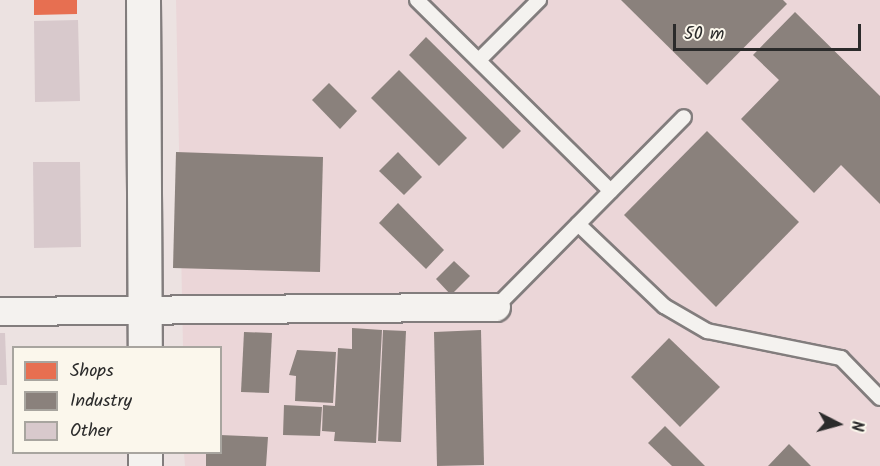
<!DOCTYPE html>
<style>
body{margin:0}
#map{position:relative;width:880px;height:466px;overflow:hidden;background:#ece2e1;font-family:Kalam,sans-serif}
div>[style]{position:absolute}
[style*='--x']{left:calc(var(--x)*1px);top:calc(var(--y)*1px);width:calc(var(--w)*1px);rotate:calc(var(--a)*1deg)}
.built>*{inset:0;background:#ebd6d8}
.shops>*{inset:0;background:#e76f51}
.industry>*{inset:0;background:#8a817c}
.building>*{inset:0;background:#d8c9cc}
.roads{filter:drop-shadow(2px 0 #827d7d) drop-shadow(-2px 0 #827d7d) drop-shadow(0 2px #827d7d) drop-shadow(0 -2px #827d7d)}
.service>*{height:14px;margin:-7px;padding:0 7px;transform-origin:7px;border-radius:7px;background:#f4f2ef}
.minor>*{height:27px;margin:-13.5px;padding:0 13.5px;transform-origin:13.5px;border-radius:13.5px;background:#f4f2ef}
.tertiary>*{height:33px;margin:-16.5px;padding:0 16.5px;transform-origin:16.5px;border-radius:16.5px;background:#f4f2ef}
span{translate:-50% -50%;white-space:nowrap;text-align:center;line-height:1.15;-webkit-text-stroke:6px #fbf7ec;paint-order:stroke}
.legend{position:absolute;left:12px;top:346px;width:210px;height:108px;box-sizing:border-box;background:#fbf7ec;border:2px solid #a8a59f;margin:0;padding:8px 10px;list-style:none;font-size:18px;color:#2b2b2b}
.legend li{display:flex;align-items:center;gap:12px;height:30px}
.legend b{width:30px;border:2px solid #a8a59f}
.north{position:absolute;left:808px;top:394px;width:60px;height:60px;-webkit-text-stroke:4px #fbf7ec;paint-order:stroke;rotate:96deg;font-size:16px;font-weight:700;line-height:24px;text-align:center;color:#2b2b2b}
.north::after{content:'';display:block;margin:auto;width:21px;height:27px;background:#2b2b2b;clip-path:polygon(50% 0,100% 100%,50% 72%,0 100%)}
.scale{position:absolute;left:673px;top:24px;width:188px;height:27px;box-sizing:border-box;border:3px solid #2b2b2b;border-top:0;padding-left:8px;font-size:18px;line-height:21px;white-space:nowrap;color:#2b2b2b;-webkit-text-stroke:4px #fbf7ec;paint-order:stroke}
</style>
<div id="map">
<div class="built">
<div style="clip-path:polygon(176px 0,880px 0,880px 466px,185px 466px,184px 453px,220px 452px,220px 348px,183px 347px)"></div>
</div>
<div class="shops">
<div style="clip-path:polygon(34px 0,77px 0,77px 14px,34px 15px)"></div>
</div>
<div class="industry">
<div style="clip-path:polygon(621px 0,783px 0,787px 4px,707px 85px)"></div>
<div style="clip-path:polygon(795px 12px,880px 96px,880px 204px,841px 165px,814px 193px,741px 119px,779px 80px,753px 55px)"></div>
<div style="clip-path:polygon(426px 37px,521px 131px,503px 149px,409px 55px)"></div>
<div style="clip-path:polygon(399px 70px,467px 138px,439px 166px,371px 98px)"></div>
<div style="clip-path:polygon(329px 83px,357px 111px,340px 129px,312px 100px)"></div>
<div style="clip-path:polygon(707px 131px,799px 222px,716px 307px,624px 215px)"></div>
<div style="clip-path:polygon(176px 152px,323px 157px,320px 272px,173px 268px)"></div>
<div style="clip-path:polygon(398px 152px,422px 177px,404px 195px,379px 171px)"></div>
<div style="clip-path:polygon(398px 203px,444px 250px,426px 269px,379px 223px)"></div>
<div style="clip-path:polygon(454px 261px,470px 276px,451px 295px,436px 279px)"></div>
<div style="clip-path:polygon(352px 328px,382px 330px,376px 443px,334px 441px,335px 432px,322px 431px,323px 405px,335px 406px,338px 348px,352px 349px)"></div>
<div style="clip-path:polygon(383px 330px,406px 331px,401px 442px,378px 441px)"></div>
<div style="clip-path:polygon(481px 330px,484px 465px,437px 466px,434px 332px)"></div>
<div style="clip-path:polygon(244px 332px,272px 333px,269px 393px,241px 392px)"></div>
<div style="clip-path:polygon(669px 338px,720px 387px,680px 427px,631px 377px)"></div>
<div style="clip-path:polygon(297px 350px,336px 352px,333px 403px,295px 401px,296px 376px,289px 375px)"></div>
<div style="clip-path:polygon(284px 405px,322px 407px,320px 436px,283px 435px)"></div>
<div style="clip-path:polygon(665px 426px,705px 466px,672px 466px,648px 443px)"></div>
<div style="clip-path:polygon(220px 435px,268px 437px,266px 466px,206px 466px,206px 452px,220px 452px)"></div>
<div style="clip-path:polygon(789px 444px,811px 466px,768px 466px)"></div>
</div>
<div class="building">
<div style="clip-path:polygon(78px 20px,80px 101px,35px 102px,34px 21px)"></div>
<div style="clip-path:polygon(33px 162px,80px 162px,81px 247px,34px 248px)"></div>
<div style="clip-path:polygon(0 333px,5px 333px,7px 385px,0 385px)"></div>
</div>
<div class="roads">
<div class="service">
<div style="--x:417;--y:0;--w:272;--a:44.6"></div>
<div style="--x:479;--y:60;--w:85;--a:-45"></div>
<div style="--x:578;--y:224;--w:119;--a:43.6"></div>
<div style="--x:664;--y:306;--w:50;--a:30.2"></div>
<div style="--x:707;--y:331;--w:137;--a:11.4"></div>
<div style="--x:841;--y:358;--w:56;--a:45.7"></div>
<div style="--x:496;--y:307;--w:267;--a:-45.3"></div>
</div>
<div class="minor">
<div style="--x:0;--y:311;--w:496;--a:-0.5"></div>
</div>
<div class="tertiary">
<div style="--x:143;--y:0;--w:348;--a:89.7"></div>
<div style="--x:145;--y:452;--w:14;--a:90"></div>
</div>
</div>
<ul class="legend">
<li><b style="height:16px;background:#e76f51"></b>Shops</li>
<li><b style="height:16px;background:#8a817c"></b>Industry</li>
<li><b style="height:16px;background:#d8c9cc"></b>Other</li>
</ul>
<div class="north">N</div>
<div class="scale">50 m</div>
</div>
